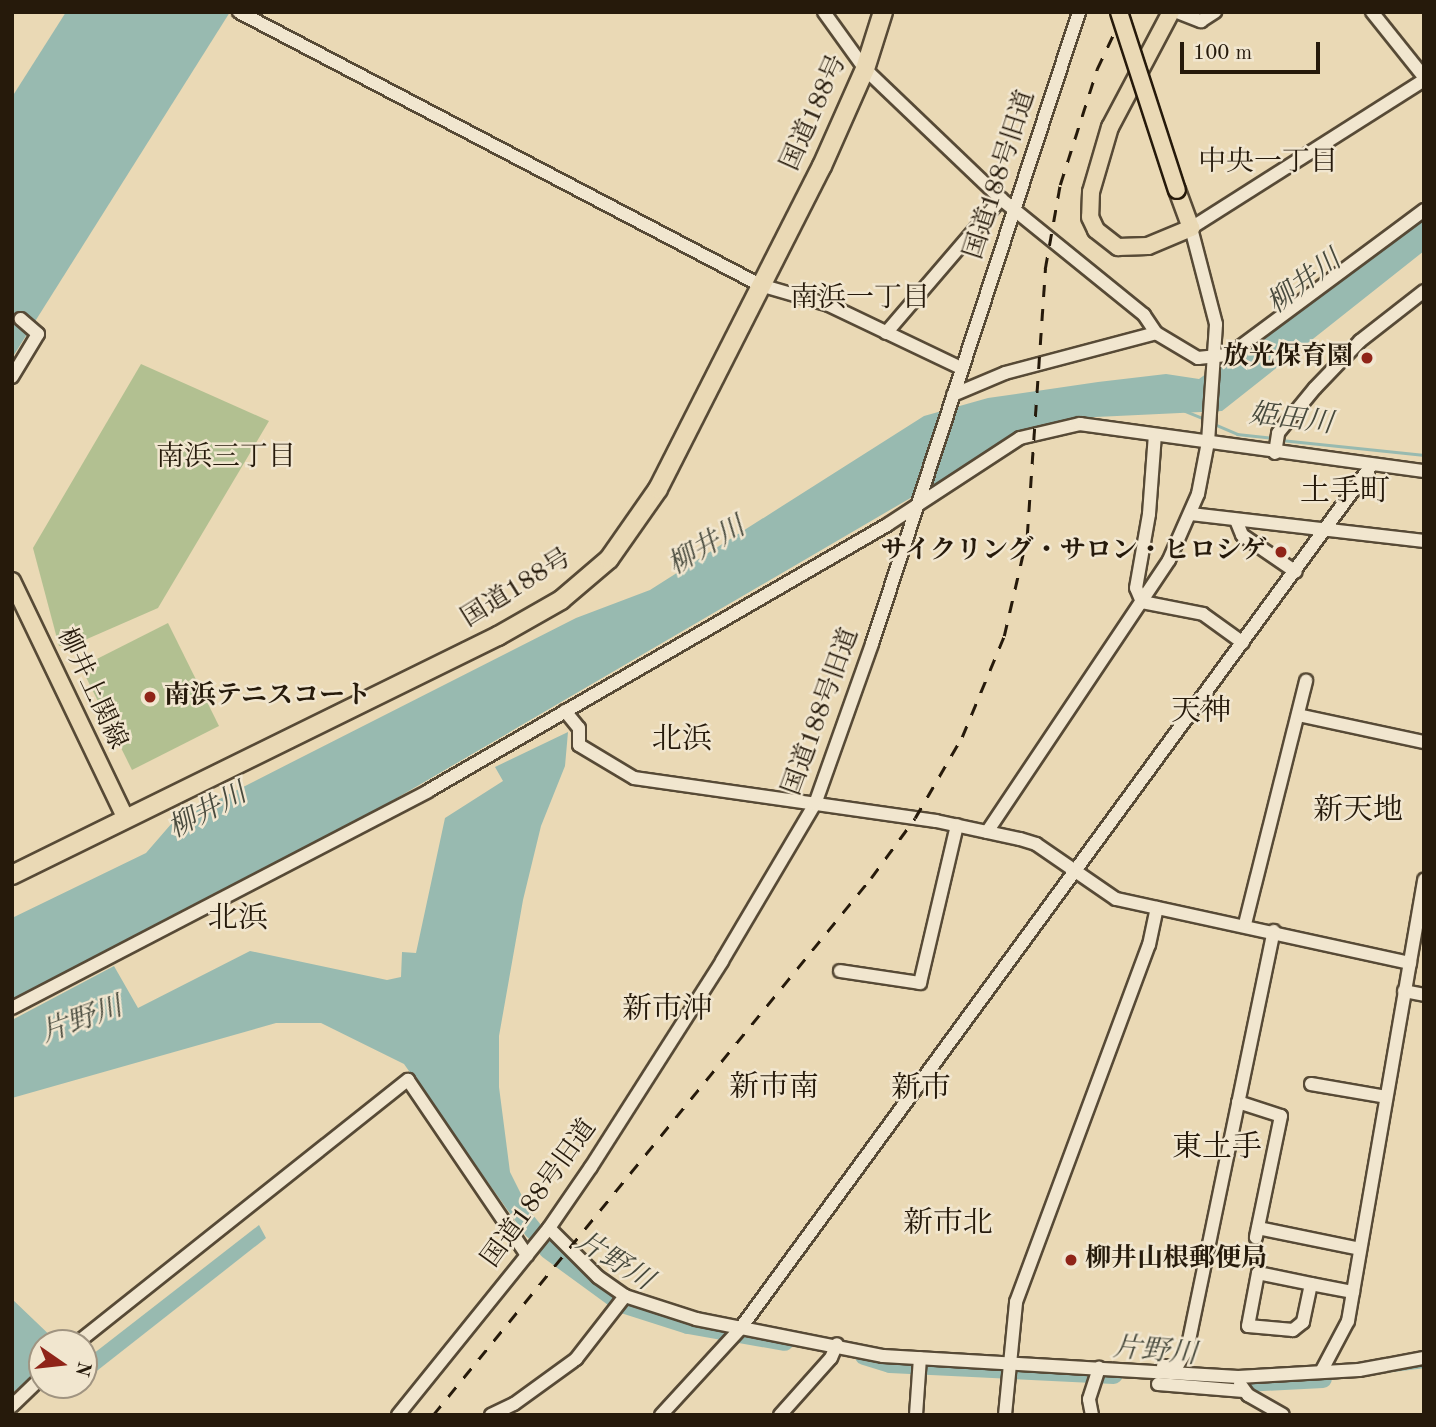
<!DOCTYPE html>
<meta charset="utf-8">
<style>
body{margin:0}
#map{position:relative;width:1436px;height:1427px;overflow:hidden;background:#ead9b5;font-family:"Old Standard TT","Noto Serif JP",serif}
div>[style]{position:absolute}
[style*='--x']{left:calc(var(--x)*1px);top:calc(var(--y)*1px);width:calc(var(--w)*1px);rotate:calc(var(--a)*1deg)}
.green>*{inset:0;background:#b2c091}
.water>*{inset:0;background:#98bab0}
.stream>*{height:2.5px;margin:-1.25px;padding:0 1.25px;transform-origin:1.25px;border-radius:1.25px;background:#98bab0}
.river>*{height:18px;margin:-9px;padding:0 9px;transform-origin:9px;border-radius:9px;background:#98bab0}
.roads{filter:drop-shadow(2px 0 #574a36) drop-shadow(-2px 0 #574a36) drop-shadow(0 2px #574a36) drop-shadow(0 -2px #574a36)}
.minor>*{height:12px;margin:-6px;padding:0 6px;transform-origin:6px;border-radius:6px;background:#f1e6cf}
.major>*{height:16px;margin:-8px;padding:0 8px;transform-origin:8px;border-radius:8px;background:#ead9b5}
.highway>*{height:18px;margin:-9px;padding:0 9px;transform-origin:9px;border-radius:9px;background:#ead9b5}
.rail>*{height:2.5px;margin-top:-1.25px;transform-origin:0;background:repeating-linear-gradient(90deg,#261a0b 0 12px,transparent 0 24px)}
.bridges{filter:drop-shadow(2px 0 #261a0b) drop-shadow(-2px 0 #261a0b) drop-shadow(0 2px #261a0b) drop-shadow(0 -2px #261a0b)}
.major-bridge>*{height:16px;margin:-8px;padding:0 8px;transform-origin:8px;border-radius:8px;background:#ead9b5}
.dots>*{width:19px;height:19px;translate:-50% -50%;box-sizing:border-box;border:4px solid #f1e6cf;border-radius:50%}
span{translate:-50% -50%;white-space:nowrap;text-align:center;line-height:1.15;-webkit-text-stroke:5px #f1e6cf;paint-order:stroke}
.street-label{font-size:26px;color:#261a0b}
.poi-label{font-size:26px;color:#261a0b;font-weight:700}
.right{translate:-100% -50%;text-align:right}
.left{translate:0 -50%;text-align:left}
.neighbourhood-label{font-size:28px;color:#261a0b}
.water-label{font-size:28px;color:#484a3d;font-style:italic}
.quarter-label{font-size:30px;color:#261a0b}
.frame{position:absolute;inset:0;border:14px solid #261a0b;pointer-events:none}
.north{position:absolute;left:28px;top:1329px;width:70px;height:70px;box-sizing:border-box;background:#f1e6cf;border:2px solid #a09481;border-radius:50%;rotate:104deg;font-size:19px;font-weight:700;line-height:28px;text-align:center;color:#261a0b}
.north::after{content:'';display:block;margin:auto;width:24px;height:32px;background:#8f2418;clip-path:polygon(50% 0,100% 100%,50% 72%,0 100%)}
.scale{position:absolute;left:1180px;top:42px;width:140px;height:32px;box-sizing:border-box;border:4px solid #261a0b;border-top:0;padding-left:9px;font-size:21px;line-height:24px;white-space:nowrap;color:#261a0b;-webkit-text-stroke:5px #f1e6cf;paint-order:stroke}
</style>
<div id="map">
<div class="green">
<div style="clip-path:polygon(141px 364px,269px 421px,158px 608px,71px 646px,59px 646px,33px 548px)"></div>
<div style="clip-path:polygon(168px 623px,219px 726px,132px 770px,81px 667px)"></div>
</div>
<div class="water">
<div style="clip-path:polygon(66px 12px,230px 12px,12px 358px,12px 97px)"></div>
<div style="clip-path:polygon(1424px 216px,1424px 251px,1222px 411px,1075px 418px,1020px 434px,390px 802px,12px 999px,12px 918px,146px 853px,172px 823px,576px 618px,650px 590px,924px 416px,988px 398px,1098px 382px,1166px 374px,1199px 379px)"></div>
<div style="clip-path:polygon(568px 732px,565px 766px,541px 826px,523px 900px,499px 1036px,499px 1087px,510px 1172px,529px 1210px,569px 1260px,564px 1271px,526px 1236px,404px 1064px,321px 1023px,276px 1023px,12px 1098px,12px 1020px,114px 966px,138px 1008px,250px 951px,387px 980px,401px 977px,402px 952px,416px 953px,445px 818px,503px 781px,495px 767px)"></div>
<div style="clip-path:polygon(259px 1225px,266px 1238px,84px 1381px,84px 1361px)"></div>
<div style="clip-path:polygon(12px 1299px,58px 1343px,42px 1343px,42px 1366px,12px 1394px)"></div>
</div>
<div class="stream">
<div style="--x:1185;--y:411;--w:22;--a:22"></div>
<div style="--x:1214;--y:424;--w:25;--a:23"></div>
<div style="--x:1237;--y:434;--w:38;--a:6"></div>
<div style="--x:1281;--y:440;--w:144;--a:6"></div>
<div style="--x:1323;--y:1379;--w:102;--a:-7.3"></div>
</div>
<div class="river">
<div style="--x:548;--y:1250;--w:92;--a:36.1"></div>
<div style="--x:622;--y:1304;--w:69;--a:17.7"></div>
<div style="--x:688;--y:1325;--w:98;--a:9.9"></div>
<div style="--x:864;--y:1356;--w:27;--a:17"></div>
<div style="--x:890;--y:1364;--w:224;--a:2.8"></div>
<div style="--x:1226;--y:1384;--w:97;--a:-3"></div>
</div>
<div class="roads">
<div class="minor">
<div style="--x:239;--y:12;--w:588;--a:27.65"></div>
<div style="--x:760;--y:285;--w:72;--a:16.2"></div>
<div style="--x:829;--y:305;--w:146;--a:25.5"></div>
<div style="--x:824;--y:12;--w:70;--a:54.3"></div>
<div style="--x:865;--y:69;--w:188;--a:43.7"></div>
<div style="--x:1001;--y:199;--w:184;--a:39"></div>
<div style="--x:1144;--y:315;--w:22;--a:56"></div>
<div style="--x:1156;--y:333;--w:49;--a:30.8"></div>
<div style="--x:1198;--y:358;--w:31;--a:-6"></div>
<div style="--x:1229;--y:355;--w:243;--a:-36.6"></div>
<div style="--x:1177;--y:12;--w:26;--a:21"></div>
<div style="--x:1201;--y:21;--w:17;--a:-33"></div>
<div style="--x:1372;--y:12;--w:83;--a:51.3"></div>
<div style="--x:886;--y:333;--w:177;--a:-49.4"></div>
<div style="--x:12;--y:377;--w:50;--a:-58.8"></div>
<div style="--x:38;--y:334;--w:23;--a:-139"></div>
<div style="--x:953;--y:395;--w:56;--a:-22.9"></div>
<div style="--x:1005;--y:373;--w:156;--a:-14.8"></div>
<div style="--x:1275;--y:453;--w:20;--a:-81"></div>
<div style="--x:1278;--y:433;--w:58;--a:-50.6"></div>
<div style="--x:1315;--y:388;--w:65;--a:-46.2"></div>
<div style="--x:1360;--y:341;--w:81;--a:-38"></div>
<div style="--x:1191;--y:514;--w:235;--a:6.6"></div>
<div style="--x:1236;--y:520;--w:16;--a:68"></div>
<div style="--x:1242;--y:535;--w:65;--a:34.4"></div>
<div style="--x:1142;--y:602;--w:15;--a:-113"></div>
<div style="--x:1136;--y:588;--w:75;--a:-80"></div>
<div style="--x:1149;--y:514;--w:79;--a:-85.7"></div>
<div style="--x:1142;--y:602;--w:62;--a:11.1"></div>
<div style="--x:1203;--y:614;--w:49;--a:35.9"></div>
<div style="--x:565;--y:711;--w:22;--a:51"></div>
<div style="--x:579;--y:728;--w:17;--a:90"></div>
<div style="--x:579;--y:745;--w:64;--a:31"></div>
<div style="--x:634;--y:778;--w:305;--a:8.1"></div>
<div style="--x:936;--y:821;--w:86;--a:12.1"></div>
<div style="--x:1020;--y:839;--w:17;--a:17"></div>
<div style="--x:1036;--y:844;--w:97;--a:34.5"></div>
<div style="--x:1116;--y:899;--w:301;--a:12.3"></div>
<div style="--x:1298;--y:715;--w:129;--a:12.1"></div>
<div style="--x:987;--y:832;--w:327;--a:-56.2"></div>
<div style="--x:1169;--y:560;--w:72;--a:-66.3"></div>
<div style="--x:1198;--y:494;--w:53;--a:-79.1"></div>
<div style="--x:1208;--y:442;--w:118;--a:-86.1"></div>
<div style="--x:1216;--y:324;--w:99;--a:-104.6"></div>
<div style="--x:1191;--y:228;--w:276;--a:-32.4"></div>
<div style="--x:1245;--y:924;--w:251;--a:-75.9"></div>
<div style="--x:840;--y:971;--w:81;--a:8.5"></div>
<div style="--x:920;--y:983;--w:162;--a:-76.8"></div>
<div style="--x:1404;--y:991;--w:20;--a:11"></div>
<div style="--x:12;--y:1008;--w:469;--a:-27.5"></div>
<div style="--x:428;--y:791;--w:531;--a:-30.09"></div>
<div style="--x:887;--y:525;--w:159;--a:-33.2"></div>
<div style="--x:1020;--y:438;--w:62;--a:-13.1"></div>
<div style="--x:1080;--y:424;--w:347;--a:7.8"></div>
<div style="--x:1311;--y:1084;--w:76;--a:9.8"></div>
<div style="--x:1238;--y:1102;--w:45;--a:18"></div>
<div style="--x:1281;--y:1116;--w:124;--a:101.7"></div>
<div style="--x:549;--y:1228;--w:69;--a:45"></div>
<div style="--x:598;--y:1277;--w:33;--a:35"></div>
<div style="--x:625;--y:1296;--w:75;--a:17.9"></div>
<div style="--x:696;--y:1319;--w:191;--a:11.2"></div>
<div style="--x:883;--y:1356;--w:356;--a:3.4"></div>
<div style="--x:1238;--y:1377;--w:121;--a:-3.3"></div>
<div style="--x:1359;--y:1370;--w:66;--a:-10.5"></div>
<div style="--x:1258;--y:1228;--w:104;--a:11.6"></div>
<div style="--x:1311;--y:1284;--w:39;--a:102"></div>
<div style="--x:1303;--y:1322;--w:13;--a:141"></div>
<div style="--x:1293;--y:1330;--w:45;--a:-174.9"></div>
<div style="--x:1248;--y:1326;--w:54;--a:-79.3"></div>
<div style="--x:1258;--y:1273;--w:54;--a:11.7"></div>
<div style="--x:1311;--y:1284;--w:43;--a:10.8"></div>
<div style="--x:77;--y:1343;--w:423;--a:-38.5"></div>
<div style="--x:408;--y:1080;--w:212;--a:55.8"></div>
<div style="--x:1163;--y:1366;--w:14;--a:0"></div>
<div style="--x:1177;--y:1366;--w:19;--a:-58"></div>
<div style="--x:1187;--y:1350;--w:428;--a:-78.3"></div>
<div style="--x:1321;--y:1372;--w:58;--a:-62.1"></div>
<div style="--x:1348;--y:1321;--w:448;--a:-80.2"></div>
<div style="--x:1158;--y:1384;--w:86;--a:4.7"></div>
<div style="--x:1240;--y:1384;--w:14;--a:54"></div>
<div style="--x:1248;--y:1395;--w:40;--a:29.7"></div>
<div style="--x:12;--y:1406;--w:42;--a:-44"></div>
<div style="--x:398;--y:1415;--w:240;--a:-51.1"></div>
<div style="--x:549;--y:1228;--w:74;--a:-55.5"></div>
<div style="--x:591;--y:1167;--w:244;--a:-57.5"></div>
<div style="--x:722;--y:961;--w:182;--a:-59.4"></div>
<div style="--x:815;--y:804;--w:170;--a:-70.4"></div>
<div style="--x:872;--y:644;--w:665;--a:-71.86"></div>
<div style="--x:491;--y:1415;--w:25;--a:-26"></div>
<div style="--x:514;--y:1404;--w:77;--a:-36"></div>
<div style="--x:576;--y:1359;--w:80;--a:-52.1"></div>
<div style="--x:661;--y:1415;--w:117;--a:-47.4"></div>
<div style="--x:740;--y:1329;--w:1069;--a:-53.83"></div>
<div style="--x:780;--y:1415;--w:76;--a:-48.2"></div>
<div style="--x:831;--y:1358;--w:15;--a:-67"></div>
<div style="--x:916;--y:1415;--w:57;--a:-86"></div>
<div style="--x:1005;--y:1415;--w:114;--a:-84.4"></div>
<div style="--x:1016;--y:1302;--w:381;--a:-69.6"></div>
<div style="--x:1149;--y:945;--w:38;--a:-78"></div>
<div style="--x:1092;--y:1415;--w:16;--a:-101"></div>
<div style="--x:1089;--y:1399;--w:33;--a:-72"></div>
</div>
<div class="major">
<div style="--x:1171;--y:12;--w:130;--a:117.9"></div>
<div style="--x:1110;--y:127;--w:68;--a:106.3"></div>
<div style="--x:1091;--y:192;--w:25;--a:92"></div>
<div style="--x:1090;--y:217;--w:14;--a:65"></div>
<div style="--x:1096;--y:230;--w:28;--a:38"></div>
<div style="--x:1118;--y:247;--w:30;--a:-2"></div>
<div style="--x:1148;--y:246;--w:47;--a:-22.7"></div>
<div style="--x:1191;--y:228;--w:40;--a:-110.2"></div>
<div style="--x:12;--y:581;--w:264;--a:64.4"></div>
</div>
<div class="highway">
<div style="--x:12;--y:875;--w:542;--a:-26.19"></div>
<div style="--x:498;--y:636;--w:73;--a:-29.7"></div>
<div style="--x:561;--y:600;--w:63;--a:-40.5"></div>
<div style="--x:609;--y:559;--w:85;--a:-55"></div>
<div style="--x:658;--y:489;--w:362;--a:-63.1"></div>
<div style="--x:822;--y:166;--w:106;--a:-66.1"></div>
<div style="--x:865;--y:69;--w:60;--a:-72.5"></div>
</div>
</div>
<div class="rail">
<div style="--x:433;--y:1415;--w:693;--a:-50.8"></div>
<div style="--x:871;--y:878;--w:74;--a:-53.7"></div>
<div style="--x:915;--y:818;--w:94;--a:-59.9"></div>
<div style="--x:962;--y:737;--w:109;--a:-67.4"></div>
<div style="--x:1004;--y:636;--w:103;--a:-77"></div>
<div style="--x:1027;--y:536;--w:268;--a:-86.1"></div>
<div style="--x:1045;--y:269;--w:85;--a:-79.9"></div>
<div style="--x:1060;--y:185;--w:122;--a:-72.3"></div>
<div style="--x:1097;--y:69;--w:63;--a:-64.7"></div>
</div>
<div class="bridges">
<div class="major-bridge">
<div style="--x:1119;--y:12;--w:187;--a:72"></div>
</div>
</div>
<div class="dots">
<div style="left:1367px;top:358px;background:#8f2418"></div>
<div style="left:1281px;top:552px;background:#8f2418"></div>
<div style="left:150px;top:697px;background:#8f2418"></div>
<div style="left:1071px;top:1260px;background:#8f2418"></div>
</div>
<div class="street-label">
<span style="left:815px;top:113px;rotate:-66deg">国道188号</span>
<span style="left:1001px;top:175px;rotate:-72deg">国道188号旧道</span>
<span style="left:517px;top:589px;rotate:-32deg">国道188号</span>
<span style="left:91px;top:689px;rotate:65deg">柳井上関線</span>
<span style="left:822px;top:712px;rotate:-70deg">国道188号旧道</span>
<span style="left:540px;top:1194px;rotate:-54deg">国道188号旧道</span>
</div>
<div class="poi-label">
<span class="right" style="left:1353px;top:358px">放光保育園</span>
<span class="right" style="left:1267px;top:552px">サイクリング・サロン・ヒロシゲ</span>
<span class="left" style="left:164px;top:697px">南浜テニスコート</span>
<span class="left" style="left:1085px;top:1260px">柳井山根郵便局</span>
</div>
<div class="neighbourhood-label">
<span style="left:1268px;top:163px">中央一丁目</span>
<span style="left:860px;top:299px">南浜一丁目</span>
<span style="left:226px;top:458px">南浜三丁目</span>
</div>
<div class="water-label">
<span style="left:1305px;top:283px;rotate:-37deg">柳井川</span>
<span style="left:1291px;top:420px;rotate:7deg">姫田川</span>
<span style="left:707px;top:547px;rotate:-31deg">柳井川</span>
<span style="left:208px;top:812px;rotate:-28deg">柳井川</span>
<span style="left:82px;top:1021px;rotate:-20deg">片野川</span>
<span style="left:614px;top:1262px;rotate:32deg">片野川</span>
<span style="left:1155px;top:1352px;rotate:5deg">片野川</span>
</div>
<div class="quarter-label">
<span style="left:1345px;top:492px">土手町</span>
<span style="left:1201px;top:712px">天神</span>
<span style="left:682px;top:740px">北浜</span>
<span style="left:1358px;top:811px">新天地</span>
<span style="left:238px;top:919px">北浜</span>
<span style="left:667px;top:1010px">新市沖</span>
<span style="left:774px;top:1088px">新市南</span>
<span style="left:921px;top:1089px">新市</span>
<span style="left:1217px;top:1148px">東土手</span>
<span style="left:948px;top:1224px">新市北</span>
</div>
<div class="frame"></div>
<div class="north">N</div>
<div class="scale">100 m</div>
</div>
